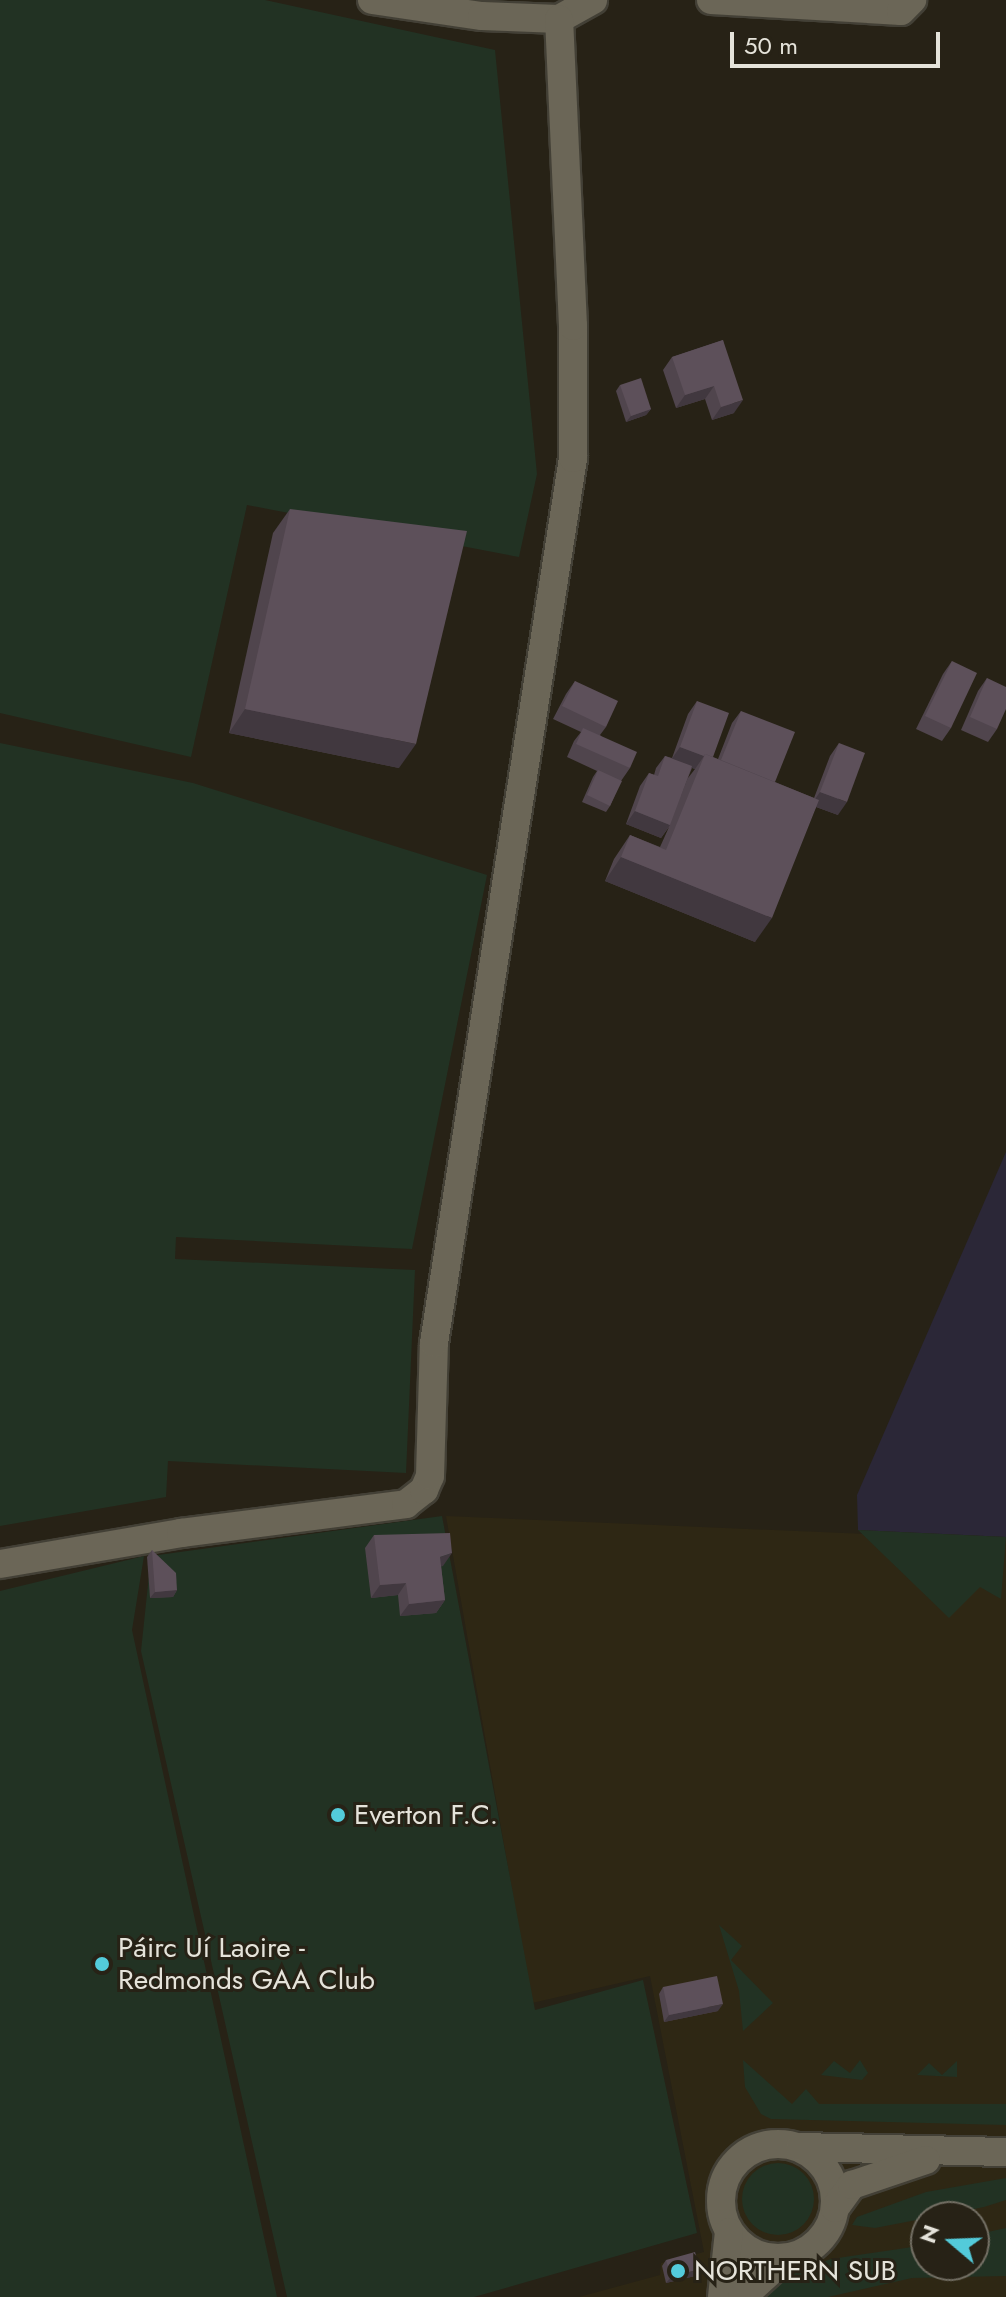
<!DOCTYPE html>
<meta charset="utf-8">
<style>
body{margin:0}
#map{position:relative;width:1006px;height:2297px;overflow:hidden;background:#272216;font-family:Jost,sans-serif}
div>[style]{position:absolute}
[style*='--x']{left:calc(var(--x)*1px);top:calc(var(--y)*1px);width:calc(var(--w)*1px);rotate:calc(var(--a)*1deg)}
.commercial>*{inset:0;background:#2b2737}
.built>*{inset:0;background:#2e2714}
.green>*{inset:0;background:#223223}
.round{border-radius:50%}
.roads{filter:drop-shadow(2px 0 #434036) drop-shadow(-2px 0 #434036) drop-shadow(0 2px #434036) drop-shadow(0 -2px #434036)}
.minor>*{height:28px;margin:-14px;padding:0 14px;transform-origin:14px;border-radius:14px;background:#6b6657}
.minor>.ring{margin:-14px;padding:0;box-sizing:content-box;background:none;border:28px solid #6b6657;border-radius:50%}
.wall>*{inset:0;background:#50454d}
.shaded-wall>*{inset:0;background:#41383f}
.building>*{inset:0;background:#5d505a}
.dots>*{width:22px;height:22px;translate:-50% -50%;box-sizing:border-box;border:4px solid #272216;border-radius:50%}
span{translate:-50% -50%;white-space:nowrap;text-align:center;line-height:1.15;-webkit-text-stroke:6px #272216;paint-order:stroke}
.poi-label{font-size:28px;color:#e5e3da}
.left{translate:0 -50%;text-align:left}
.north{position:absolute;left:910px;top:2201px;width:80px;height:80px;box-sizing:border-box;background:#272216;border:2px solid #736f64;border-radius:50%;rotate:289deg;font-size:22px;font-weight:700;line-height:32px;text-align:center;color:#e5e3da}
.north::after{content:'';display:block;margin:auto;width:28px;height:36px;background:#53cbda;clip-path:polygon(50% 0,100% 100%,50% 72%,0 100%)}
.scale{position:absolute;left:730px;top:32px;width:210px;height:36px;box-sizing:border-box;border:4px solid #e5e3da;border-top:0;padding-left:10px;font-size:24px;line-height:28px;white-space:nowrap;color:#e5e3da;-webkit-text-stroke:6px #272216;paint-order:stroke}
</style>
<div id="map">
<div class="commercial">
<div style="clip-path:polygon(1006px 1152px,1006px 1537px,858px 1530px,857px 1495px)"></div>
</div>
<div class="built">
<div style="clip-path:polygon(evenodd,446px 1516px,1006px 1540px,1006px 2297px,579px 2297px,660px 2275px,661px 2263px,704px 2252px,650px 1976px,532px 2003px,446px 1516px,926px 2217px,974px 2217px,974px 2265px,926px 2265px,926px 2217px)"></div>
</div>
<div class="green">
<div style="clip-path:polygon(0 0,265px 0,495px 50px,537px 474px,519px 557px,247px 505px,191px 757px,0 713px)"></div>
<div style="clip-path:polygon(0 743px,193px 783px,487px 875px,412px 1249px,176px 1237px,175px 1259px,415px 1270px,406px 1473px,168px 1461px,166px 1497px,0 1526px)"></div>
<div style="clip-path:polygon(442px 1516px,535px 2010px,643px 1980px,697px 2233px,474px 2297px,287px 2297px,141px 1651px,151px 1556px)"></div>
<div style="clip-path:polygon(858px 1530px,1006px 1537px,1001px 1599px,980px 1587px,949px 1618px)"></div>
<div style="clip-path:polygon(144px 1556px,132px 1630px,277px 2297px,0 2297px,0 1591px)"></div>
<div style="clip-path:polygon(719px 1925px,742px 1946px,731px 1960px,773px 2003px,743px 2031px,739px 1991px)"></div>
<div style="clip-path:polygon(743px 2060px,792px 2104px,806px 2089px,819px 2104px,1006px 2104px,1006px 2125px,771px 2119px,761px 2114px,745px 2087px)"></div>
<div style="clip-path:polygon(860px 2060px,868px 2073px,862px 2080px,821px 2075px,834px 2061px,850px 2073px)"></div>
<div style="clip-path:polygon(957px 2061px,957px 2077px,917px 2075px,929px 2063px,942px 2075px)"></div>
<div class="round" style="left:742px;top:2163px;width:72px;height:72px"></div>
<div style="clip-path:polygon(1006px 2178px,1006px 2200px,984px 2207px,875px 2228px,852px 2225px,857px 2217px,926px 2192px)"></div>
<div style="clip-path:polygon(1006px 2228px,1006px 2276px,912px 2278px,828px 2297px,762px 2297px,798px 2271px,831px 2259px,926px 2245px,926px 2265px,974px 2265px,974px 2235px)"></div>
</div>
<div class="roads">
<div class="minor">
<div style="--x:372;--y:0;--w:111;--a:8.3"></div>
<div style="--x:482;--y:16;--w:77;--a:2.2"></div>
<div style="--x:711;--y:0;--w:190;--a:3.3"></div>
<div style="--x:901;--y:11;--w:16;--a:-45"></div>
<div style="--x:559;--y:19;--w:39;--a:-29"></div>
<div style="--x:0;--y:1564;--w:184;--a:-9.7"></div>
<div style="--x:181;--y:1533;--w:227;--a:-7.3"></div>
<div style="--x:406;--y:1504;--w:23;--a:-38"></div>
<div style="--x:424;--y:1490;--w:15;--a:-67"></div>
<div style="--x:430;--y:1476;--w:133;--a:-88.3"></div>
<div style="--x:434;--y:1343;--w:896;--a:-81.07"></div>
<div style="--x:573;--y:458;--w:132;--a:-90"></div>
<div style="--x:573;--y:326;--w:307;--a:-92.6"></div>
<div class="ring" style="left:721px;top:2144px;width:86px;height:86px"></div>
<div style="--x:800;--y:2147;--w:206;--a:1.4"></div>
<div style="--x:835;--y:2208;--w:29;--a:-54"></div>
<div style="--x:852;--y:2185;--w:78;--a:-18.7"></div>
<div style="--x:722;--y:2297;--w:65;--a:-83.9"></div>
<div style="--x:742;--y:2297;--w:57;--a:-42.1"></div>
</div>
</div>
<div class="wall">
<div style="clip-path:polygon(723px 340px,734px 413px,712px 420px,705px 399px,676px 408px,663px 370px,672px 357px)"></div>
<div style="clip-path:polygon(620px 385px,651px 409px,646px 415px,626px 422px,616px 391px)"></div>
<div style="clip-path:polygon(290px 509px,399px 768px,229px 733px,273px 533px)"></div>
<div style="clip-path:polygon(952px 661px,951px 728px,942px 741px,916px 729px,943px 674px)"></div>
<div style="clip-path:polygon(987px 678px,997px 729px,988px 742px,961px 730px,978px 691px)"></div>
<div style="clip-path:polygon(575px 681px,606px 727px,600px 735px,630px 768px,621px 781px,610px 806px,606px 812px,582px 802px,593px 777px,597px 771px,567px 757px,574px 741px,581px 732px,553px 719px,566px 694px)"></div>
<div style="clip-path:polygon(evenodd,697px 701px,713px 757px,718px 759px,732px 723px,741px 711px,775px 782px,814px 798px,830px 756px,839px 743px,838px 815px,816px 807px,755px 942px,605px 881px,614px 859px,630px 835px,660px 847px,669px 827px,661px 838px,626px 824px,640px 786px,649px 773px,654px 775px,656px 768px,665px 756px,672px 758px,688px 714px,697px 701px,692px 768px,695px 769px,688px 778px,677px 805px,692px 768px)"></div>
<div style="clip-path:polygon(374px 1535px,443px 1566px,441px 1566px,445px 1600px,436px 1613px,400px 1616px,398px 1595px,371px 1598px,365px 1548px)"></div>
<div style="clip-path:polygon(152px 1550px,177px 1590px,173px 1597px,150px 1598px,147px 1557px)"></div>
<div style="clip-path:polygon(663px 1987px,718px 2011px,664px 2022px,659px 1994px)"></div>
<div style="clip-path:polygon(666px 2260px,695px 2276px,666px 2283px,662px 2266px)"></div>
</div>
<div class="shaded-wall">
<div style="clip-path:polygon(714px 386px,705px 399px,676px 408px,685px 395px)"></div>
<div style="clip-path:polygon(743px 400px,734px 413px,712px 420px,721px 407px)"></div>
<div style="clip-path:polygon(651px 409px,646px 415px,626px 422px,631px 416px)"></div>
<div style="clip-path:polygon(245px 709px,416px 744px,399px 768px,229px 733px)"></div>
<div style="clip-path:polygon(680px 747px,704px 756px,695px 769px,671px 760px)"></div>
<div style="clip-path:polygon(820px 792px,847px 802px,838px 815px,811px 805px)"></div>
<div style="clip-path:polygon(635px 811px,670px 825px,661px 838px,626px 824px)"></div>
<div style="clip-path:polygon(621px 857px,772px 918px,755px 942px,605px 881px)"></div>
<div style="clip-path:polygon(452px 1553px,443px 1566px,431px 1570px,440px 1557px)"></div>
<div style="clip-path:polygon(406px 1583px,398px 1595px,371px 1598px,380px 1585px)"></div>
<div style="clip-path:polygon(177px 1590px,173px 1597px,150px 1598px,155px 1592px)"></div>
<div style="clip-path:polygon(445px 1600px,436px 1613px,400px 1616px,409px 1604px)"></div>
<div style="clip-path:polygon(723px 2004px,718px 2011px,664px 2022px,669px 2015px)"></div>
<div style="clip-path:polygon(700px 2269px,695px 2276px,666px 2283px,671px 2277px)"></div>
</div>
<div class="building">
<div style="clip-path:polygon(723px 340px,743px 400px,721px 407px,714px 386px,685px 395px,672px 357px)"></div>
<div style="clip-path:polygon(641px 378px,651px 409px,631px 416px,620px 385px)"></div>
<div style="clip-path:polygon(290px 509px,467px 531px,416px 744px,245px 709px)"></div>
<div style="clip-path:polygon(952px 661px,977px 673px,951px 728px,925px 716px)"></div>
<div style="clip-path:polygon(987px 678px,1006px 687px,1006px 709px,997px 729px,970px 717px)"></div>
<div style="clip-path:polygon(575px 681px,618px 701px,606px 727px,562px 706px)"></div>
<div style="clip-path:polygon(697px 701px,729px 713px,713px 757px,705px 754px,704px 756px,680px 747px)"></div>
<div style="clip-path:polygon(741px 711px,795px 732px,775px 782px,721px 760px)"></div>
<div style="clip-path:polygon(583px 728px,637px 752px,630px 768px,576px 744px)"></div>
<div style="clip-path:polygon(839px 743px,865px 753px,847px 802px,820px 792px)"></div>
<div style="clip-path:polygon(705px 754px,819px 800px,772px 918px,621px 857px,630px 835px,666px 850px)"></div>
<div style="clip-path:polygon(665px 756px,692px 766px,670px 825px,635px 811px,649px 773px,658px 776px)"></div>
<div style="clip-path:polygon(598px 770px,622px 781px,610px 806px,587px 795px)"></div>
<div style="clip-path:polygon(450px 1533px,452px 1553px,440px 1557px,445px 1600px,409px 1604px,406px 1583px,380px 1585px,374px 1535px)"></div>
<div style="clip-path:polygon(152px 1550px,176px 1573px,177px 1590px,155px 1592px)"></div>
<div style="clip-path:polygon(717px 1976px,723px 2004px,669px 2015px,663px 1987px)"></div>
<div style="clip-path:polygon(695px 2252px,700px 2269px,671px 2277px,666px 2260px)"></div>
</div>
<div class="dots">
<div style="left:338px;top:1815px;background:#53cbda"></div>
<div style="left:102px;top:1964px;background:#53cbda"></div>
<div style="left:678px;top:2271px;background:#53cbda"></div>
</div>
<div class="poi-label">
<span class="left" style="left:354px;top:1815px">Everton F.C.</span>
<span class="left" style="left:118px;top:1964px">Páirc Uí Laoire -<br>Redmonds GAA Club</span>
<span class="left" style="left:694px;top:2271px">NORTHERN SUB</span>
</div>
<div class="north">N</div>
<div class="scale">50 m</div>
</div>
